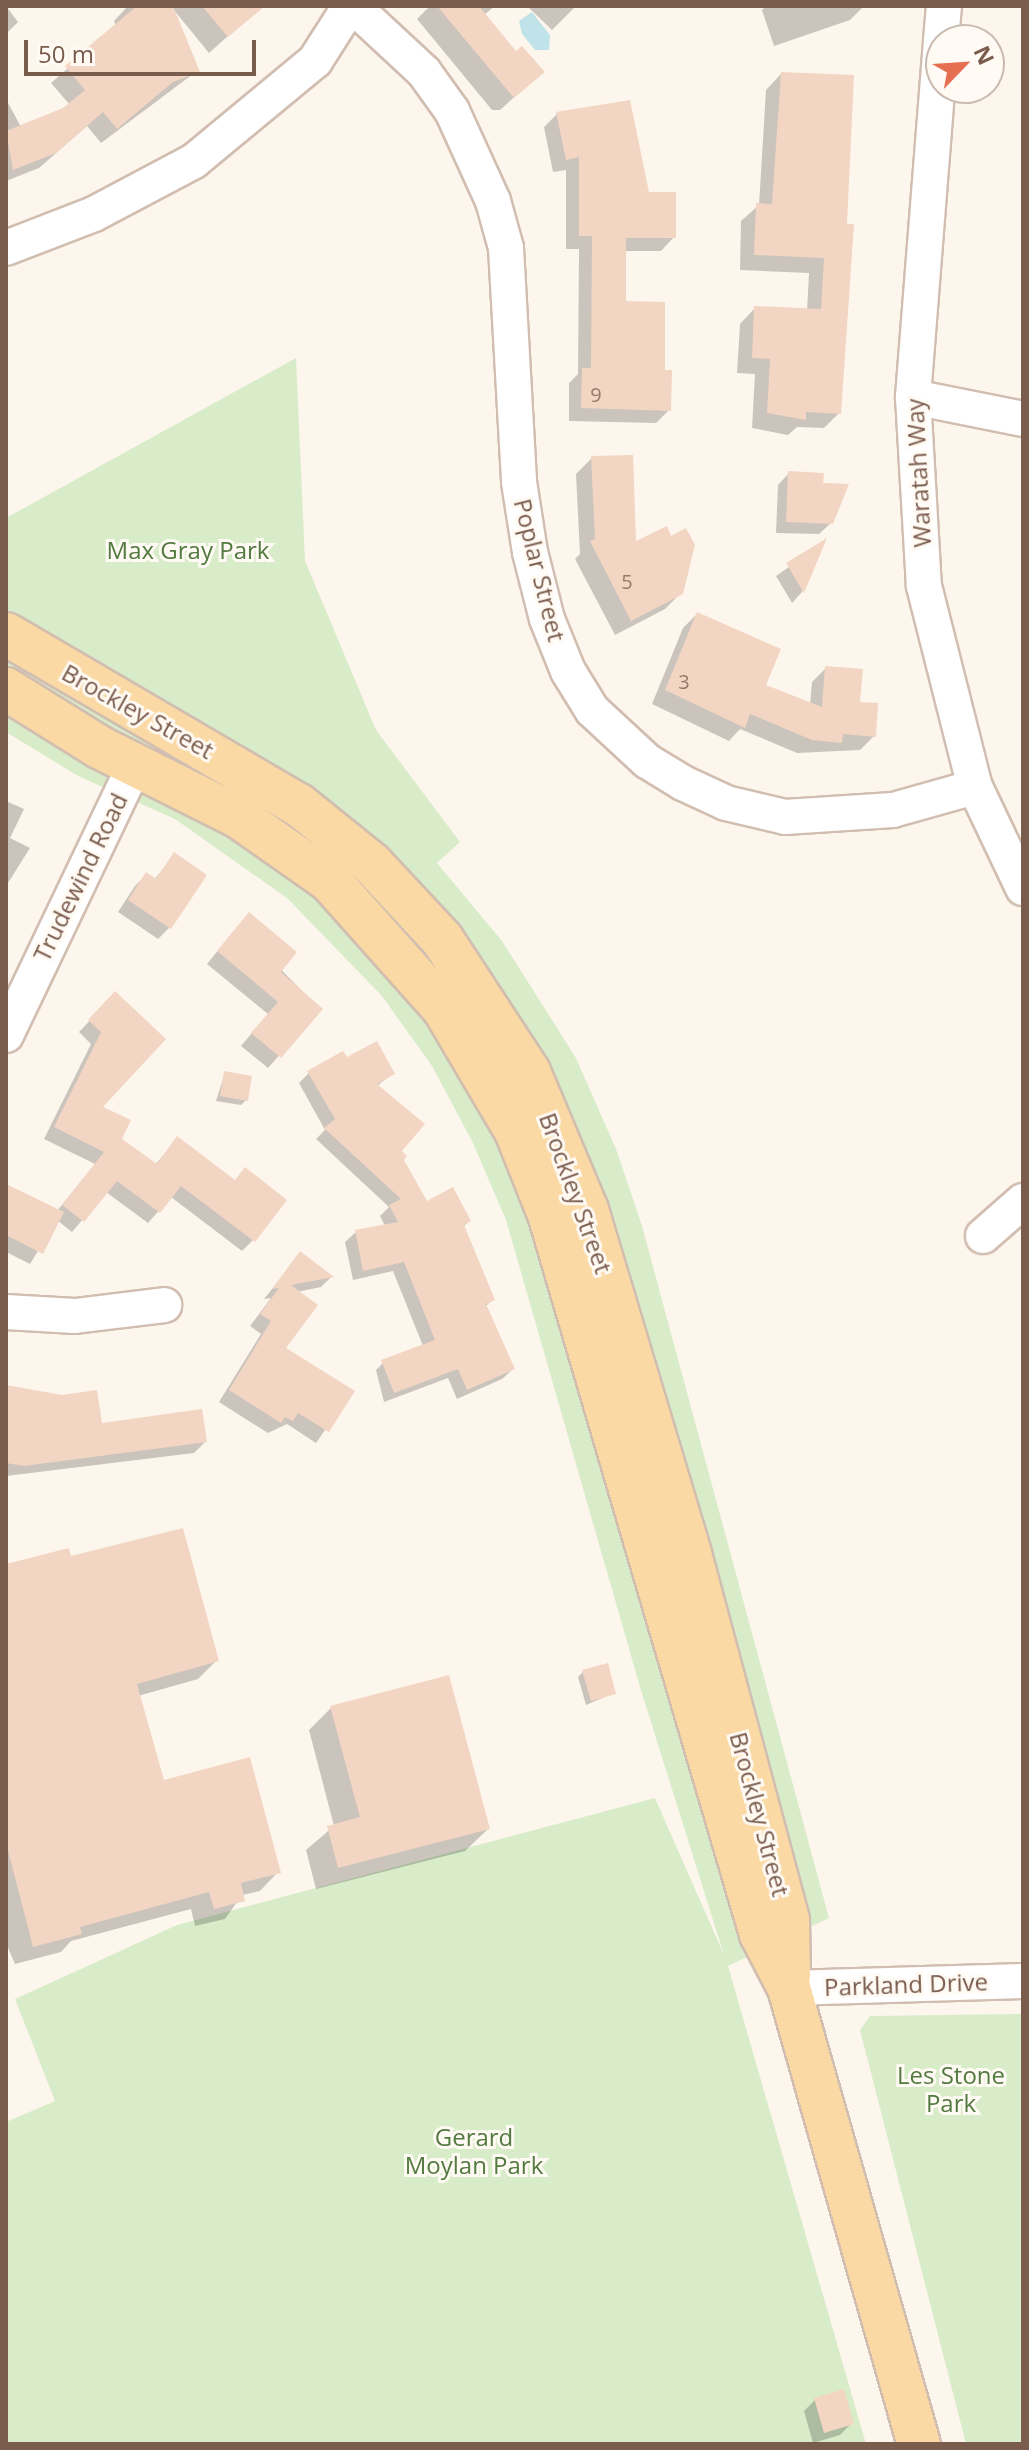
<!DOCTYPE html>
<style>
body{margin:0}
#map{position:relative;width:1029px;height:2450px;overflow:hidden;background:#fdf6ec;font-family:"Open Sans",sans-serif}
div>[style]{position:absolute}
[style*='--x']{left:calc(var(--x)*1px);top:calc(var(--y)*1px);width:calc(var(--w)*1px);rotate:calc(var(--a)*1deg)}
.green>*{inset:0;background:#d8ecc9}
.water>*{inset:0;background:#bfe3e8}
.shadow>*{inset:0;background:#0003}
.building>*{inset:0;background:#f3d5c3}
.roads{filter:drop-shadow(2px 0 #d1beb0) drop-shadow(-2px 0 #d1beb0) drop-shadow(0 2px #d1beb0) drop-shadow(0 -2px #d1beb0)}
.minor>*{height:34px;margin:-17px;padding:0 17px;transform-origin:17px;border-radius:17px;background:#fff}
.major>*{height:42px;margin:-21px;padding:0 21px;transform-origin:21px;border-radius:21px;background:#fbd9a5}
span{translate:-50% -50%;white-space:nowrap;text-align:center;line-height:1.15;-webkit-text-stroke:6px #fffaf3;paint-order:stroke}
.number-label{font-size:20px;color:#987a6a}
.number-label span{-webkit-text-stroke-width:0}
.street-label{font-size:24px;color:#7a5c4d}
.park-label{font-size:24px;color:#537a41}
.frame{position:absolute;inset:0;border:8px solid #7a5c4d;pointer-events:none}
.north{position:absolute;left:925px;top:24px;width:80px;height:80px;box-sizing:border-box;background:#fffaf3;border:2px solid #cabbb1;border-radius:50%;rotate:65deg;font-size:22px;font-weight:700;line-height:32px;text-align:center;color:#7a5c4d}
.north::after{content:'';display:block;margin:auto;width:28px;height:36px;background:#e76f51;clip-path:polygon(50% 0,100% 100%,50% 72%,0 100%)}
.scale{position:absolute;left:24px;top:40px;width:232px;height:36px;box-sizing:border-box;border:4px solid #7a5c4d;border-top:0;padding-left:10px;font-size:24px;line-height:28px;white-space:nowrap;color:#7a5c4d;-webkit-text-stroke:6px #fffaf3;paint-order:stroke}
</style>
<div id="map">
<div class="green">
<div style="clip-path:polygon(296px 358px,305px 561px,376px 730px,460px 842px,437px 863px,502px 941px,576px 1058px,616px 1149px,642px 1226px,829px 1918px,728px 1966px,866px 2444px,6px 2444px,6px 2122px,55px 2101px,15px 1999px,177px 1925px,655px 1798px,724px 1955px,640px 1687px,506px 1220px,472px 1141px,432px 1066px,382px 996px,287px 898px,175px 819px,78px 776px,6px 732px,6px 518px)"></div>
<div style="clip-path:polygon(1023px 2014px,1023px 2444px,966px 2444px,860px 2030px,870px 2016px)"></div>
</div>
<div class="water">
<div style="clip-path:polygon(532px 12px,550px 35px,549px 50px,535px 50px,522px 34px,519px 21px)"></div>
</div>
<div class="shadow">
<div style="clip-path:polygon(6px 6px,18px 22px,6px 34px)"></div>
<div style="clip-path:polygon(128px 6px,248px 6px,254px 13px,209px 53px,173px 9px,197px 71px,101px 143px,87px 126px,39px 168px,6px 181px,6px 99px,21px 127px,70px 105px,51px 83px,116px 26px,114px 21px)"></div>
<div style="clip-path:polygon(430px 6px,495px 6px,484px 15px,516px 54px,542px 72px,500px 110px,492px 110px,417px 19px)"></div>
<div style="clip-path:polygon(527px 6px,576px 6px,552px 30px)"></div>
<div style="clip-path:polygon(766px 6px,864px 6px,850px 20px,774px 46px,762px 10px)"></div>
<div style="clip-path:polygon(781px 74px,852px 77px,839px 413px,824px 428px,797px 427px,788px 435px,752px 428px,755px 374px,737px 373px,740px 324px,755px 308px,807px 311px,809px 273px,740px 270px,741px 221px,759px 205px,766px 90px)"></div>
<div style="clip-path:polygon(557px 114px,647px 194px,674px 237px,661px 251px,624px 251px,624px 303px,663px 372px,669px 410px,656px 423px,569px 421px,569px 383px,578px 374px,579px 249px,566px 249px,566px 170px,553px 172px,544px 127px)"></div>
<div style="clip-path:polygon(592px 458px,634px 545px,670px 538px,681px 593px,665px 609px,615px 635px,575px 559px,580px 554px,576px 474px)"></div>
<div style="clip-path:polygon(789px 473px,821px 485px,831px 523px,819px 534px,776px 533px,778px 485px)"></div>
<div style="clip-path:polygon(823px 543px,802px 592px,792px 603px,776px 576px)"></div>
<div style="clip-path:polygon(697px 614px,764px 686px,810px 705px,812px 682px,826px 668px,858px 704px,874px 736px,860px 750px,797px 753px,740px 729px,729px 741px,652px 704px,683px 628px)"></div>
<div style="clip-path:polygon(6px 801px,24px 809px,10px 838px,30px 848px,8px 883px)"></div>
<div style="clip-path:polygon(174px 855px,169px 928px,158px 939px,118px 912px,135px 886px,146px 875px,154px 880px)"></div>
<div style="clip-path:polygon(238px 926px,320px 1009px,268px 1068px,241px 1046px,268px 1014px,207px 964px)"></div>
<div style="clip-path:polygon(115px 994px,100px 1107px,119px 1139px,155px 1165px,177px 1139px,253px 1240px,242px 1251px,171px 1197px,148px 1223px,106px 1192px,72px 1232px,57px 1220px,30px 1264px,6px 1252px,6px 1186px,57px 1211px,95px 1164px,44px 1139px,91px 1044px,79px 1032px)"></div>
<div style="clip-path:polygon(347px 1060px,392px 1074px,377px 1086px,401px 1160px,426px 1204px,469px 1221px,463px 1227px,492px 1300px,485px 1307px,513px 1369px,502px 1379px,457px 1399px,448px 1378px,384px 1402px,376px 1370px,386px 1360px,423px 1346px,393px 1271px,353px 1280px,345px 1242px,356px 1232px,385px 1226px,380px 1216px,389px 1207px,316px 1139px,325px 1130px,299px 1083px,309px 1073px)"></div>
<div style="clip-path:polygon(225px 1073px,246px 1100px,241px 1105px,216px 1101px)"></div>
<div style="clip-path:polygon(300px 1254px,331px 1277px,321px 1287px,297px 1292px,283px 1348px,352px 1391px,316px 1443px,287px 1424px,268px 1433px,219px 1402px,261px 1334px,250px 1326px,271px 1298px,264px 1299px)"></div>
<div style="clip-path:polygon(6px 1387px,100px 1425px,205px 1442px,194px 1453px,6px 1476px)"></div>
<div style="clip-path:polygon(70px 1559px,217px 1660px,198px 1679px,138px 1696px,163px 1782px,278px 1872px,260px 1891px,242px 1895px,225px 1919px,195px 1926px,191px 1909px,71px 1941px,61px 1952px,15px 1964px,6px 1943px,6px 1567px)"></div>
<div style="clip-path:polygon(583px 1672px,614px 1693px,586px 1705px,578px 1677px)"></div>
<div style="clip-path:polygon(331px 1708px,488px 1829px,465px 1851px,316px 1889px,306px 1850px,334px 1826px,309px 1730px)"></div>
<div style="clip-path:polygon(815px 2400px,852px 2423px,840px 2435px,813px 2443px,804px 2411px)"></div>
</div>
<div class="building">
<div style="clip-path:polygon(137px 6px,173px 6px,200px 72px,173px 82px,117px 129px,103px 112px,56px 153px,13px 170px,6px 131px,63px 108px,85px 90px,65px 66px)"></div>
<div style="clip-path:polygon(202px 6px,265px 6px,228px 37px)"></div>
<div style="clip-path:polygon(437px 6px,479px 6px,516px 51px,522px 46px,545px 72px,514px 98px)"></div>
<div style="clip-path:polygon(781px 72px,854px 75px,847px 224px,854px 224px,841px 414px,806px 412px,806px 420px,767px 413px,770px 359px,752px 358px,754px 306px,821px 309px,824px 258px,754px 255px,756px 203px,772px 204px)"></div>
<div style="clip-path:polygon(630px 100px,649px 192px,676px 192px,676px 238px,626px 238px,626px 301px,665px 302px,665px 370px,672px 370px,671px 411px,581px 408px,582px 368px,591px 368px,592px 236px,579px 236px,579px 157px,566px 160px,556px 112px)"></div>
<div style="clip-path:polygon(633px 455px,636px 541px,667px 526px,671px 536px,686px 528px,695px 545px,683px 594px,631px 621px,590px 541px,595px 539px,591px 456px)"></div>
<div style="clip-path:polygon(788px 471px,824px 473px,823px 483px,849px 484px,833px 524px,786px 522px)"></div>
<div style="clip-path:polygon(827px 538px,804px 593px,786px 563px)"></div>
<div style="clip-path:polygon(697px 612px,781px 649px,766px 685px,822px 707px,825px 666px,863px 669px,860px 702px,878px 703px,876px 737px,843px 734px,842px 743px,812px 740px,750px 714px,745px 728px,665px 690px)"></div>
<div style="clip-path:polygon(174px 852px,207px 875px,171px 929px,128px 900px,146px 872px,156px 879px)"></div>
<div style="clip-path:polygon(249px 912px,297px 952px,281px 972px,323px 1009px,281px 1058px,251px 1033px,278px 1002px,217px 951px)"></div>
<div style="clip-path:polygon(115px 991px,166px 1039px,103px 1107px,131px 1120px,122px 1139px,157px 1164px,177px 1136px,235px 1180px,245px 1167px,287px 1200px,255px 1242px,181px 1186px,160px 1213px,117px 1181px,84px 1222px,62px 1205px,104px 1152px,54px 1127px,101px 1032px,88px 1020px)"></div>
<div style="clip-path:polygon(377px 1041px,395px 1074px,377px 1084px,425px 1124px,402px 1151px,407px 1156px,404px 1160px,427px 1201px,453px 1187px,471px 1221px,464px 1225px,495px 1300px,486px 1304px,515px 1369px,467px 1390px,458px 1369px,394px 1393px,381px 1360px,435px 1340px,404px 1262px,363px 1271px,355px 1230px,398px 1222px,389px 1205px,401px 1199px,324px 1128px,335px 1119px,307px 1071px,343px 1051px,347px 1057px)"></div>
<div style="clip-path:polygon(224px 1071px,252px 1076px,248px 1101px,220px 1096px)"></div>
<div style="clip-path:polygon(6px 1184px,64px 1212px,43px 1254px,6px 1235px)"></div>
<div style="clip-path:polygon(300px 1251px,334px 1277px,291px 1285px,318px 1305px,286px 1348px,355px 1391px,329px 1432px,298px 1413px,293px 1421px,285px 1417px,281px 1423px,229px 1390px,271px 1321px,260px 1314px,279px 1288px,272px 1289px)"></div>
<div style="clip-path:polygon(6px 1385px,62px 1395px,97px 1390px,102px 1423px,202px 1409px,207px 1442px,24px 1466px,6px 1463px)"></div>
<div style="clip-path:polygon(183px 1528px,219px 1661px,137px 1684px,164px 1780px,250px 1757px,281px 1873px,241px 1883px,245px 1901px,214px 1909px,209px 1892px,80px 1927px,82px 1934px,33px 1947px,6px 1843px,6px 1564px,69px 1548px,71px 1556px)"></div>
<div style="clip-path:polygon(608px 1663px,616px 1694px,591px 1701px,582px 1670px)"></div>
<div style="clip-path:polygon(449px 1675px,490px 1829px,338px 1868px,327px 1826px,360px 1817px,330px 1706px)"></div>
<div style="clip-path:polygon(844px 2389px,854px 2424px,824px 2433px,814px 2398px)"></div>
</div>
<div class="roads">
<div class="minor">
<div style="--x:353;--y:6;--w:97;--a:42.9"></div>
<div style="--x:424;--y:72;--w:48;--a:54.3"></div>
<div style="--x:452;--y:111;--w:99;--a:65.5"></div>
<div style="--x:493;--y:201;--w:49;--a:74.5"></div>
<div style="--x:506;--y:248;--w:234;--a:86.8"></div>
<div style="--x:519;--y:482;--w:71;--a:81.1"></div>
<div style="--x:530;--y:552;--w:69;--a:75.8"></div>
<div style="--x:547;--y:619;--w:56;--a:68"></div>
<div style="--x:568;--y:671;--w:46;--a:58.4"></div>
<div style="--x:592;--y:710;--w:75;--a:42.8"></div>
<div style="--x:647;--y:761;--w:42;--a:31.4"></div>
<div style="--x:683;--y:783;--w:47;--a:24.9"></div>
<div style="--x:726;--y:803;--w:61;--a:13.3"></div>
<div style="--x:785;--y:817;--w:108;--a:-3.7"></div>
<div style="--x:893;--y:810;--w:85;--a:-15.7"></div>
<div style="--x:941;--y:40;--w:34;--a:-85"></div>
<div style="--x:941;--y:41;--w:357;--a:94.5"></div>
<div style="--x:913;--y:397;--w:189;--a:86.7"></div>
<div style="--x:924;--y:586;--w:207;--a:75.8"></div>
<div style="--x:975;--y:787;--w:112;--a:64.6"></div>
<div style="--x:6;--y:248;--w:94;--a:-21.1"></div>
<div style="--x:94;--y:214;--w:113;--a:-27.9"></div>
<div style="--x:194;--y:161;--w:157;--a:-39.6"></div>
<div style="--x:315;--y:61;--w:65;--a:-57.5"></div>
<div style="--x:913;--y:397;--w:112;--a:11.3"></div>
<div style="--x:6;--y:1035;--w:300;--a:-64.5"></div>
<div style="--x:983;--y:1236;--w:53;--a:-41.2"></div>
<div style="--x:6;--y:1312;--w:69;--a:3.3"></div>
<div style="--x:75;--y:1316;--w:90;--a:-7"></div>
<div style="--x:789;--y:1988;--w:234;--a:-1.7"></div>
</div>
<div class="major">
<div style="--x:6;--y:634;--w:339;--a:30.3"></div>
<div style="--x:299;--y:805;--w:94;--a:38.9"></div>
<div style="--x:372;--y:864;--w:103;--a:47"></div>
<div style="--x:442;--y:939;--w:159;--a:56.8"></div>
<div style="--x:529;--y:1072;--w:150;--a:67.2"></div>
<div style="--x:587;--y:1210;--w:359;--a:73.3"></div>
<div style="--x:690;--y:1554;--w:379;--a:75"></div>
<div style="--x:788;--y:1920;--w:56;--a:89"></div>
<div style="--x:6;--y:689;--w:110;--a:31.9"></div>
<div style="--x:99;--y:747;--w:157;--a:26.6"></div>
<div style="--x:239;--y:817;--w:111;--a:35.1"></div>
<div style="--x:330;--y:881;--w:171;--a:48.3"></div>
<div style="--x:444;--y:1009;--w:142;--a:59.5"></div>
<div style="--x:516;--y:1131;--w:92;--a:68.4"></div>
<div style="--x:550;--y:1217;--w:747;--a:73.6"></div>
<div style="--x:761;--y:1934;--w:61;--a:62.6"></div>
<div style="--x:789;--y:1988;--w:474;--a:74.1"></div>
</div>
</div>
<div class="number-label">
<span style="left:596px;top:394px">9</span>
<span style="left:627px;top:581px">5</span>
<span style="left:684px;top:681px">3</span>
</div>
<div class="street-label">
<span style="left:918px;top:473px;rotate:-93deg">Waratah Way</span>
<span style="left:540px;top:570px;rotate:76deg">Poplar Street</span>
<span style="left:138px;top:711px;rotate:29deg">Brockley Street</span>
<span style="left:80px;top:877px;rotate:-64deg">Trudewind Road</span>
<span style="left:576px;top:1193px;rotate:70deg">Brockley Street</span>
<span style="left:760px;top:1814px;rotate:75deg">Brockley Street</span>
<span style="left:906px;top:1984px;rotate:-2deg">Parkland Drive</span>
</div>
<div class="park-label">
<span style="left:188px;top:550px">Max Gray Park</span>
<span style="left:951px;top:2089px">Les Stone<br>Park</span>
<span style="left:474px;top:2151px">Gerard<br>Moylan Park</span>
</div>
<div class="frame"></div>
<div class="north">N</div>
<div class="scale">50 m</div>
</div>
